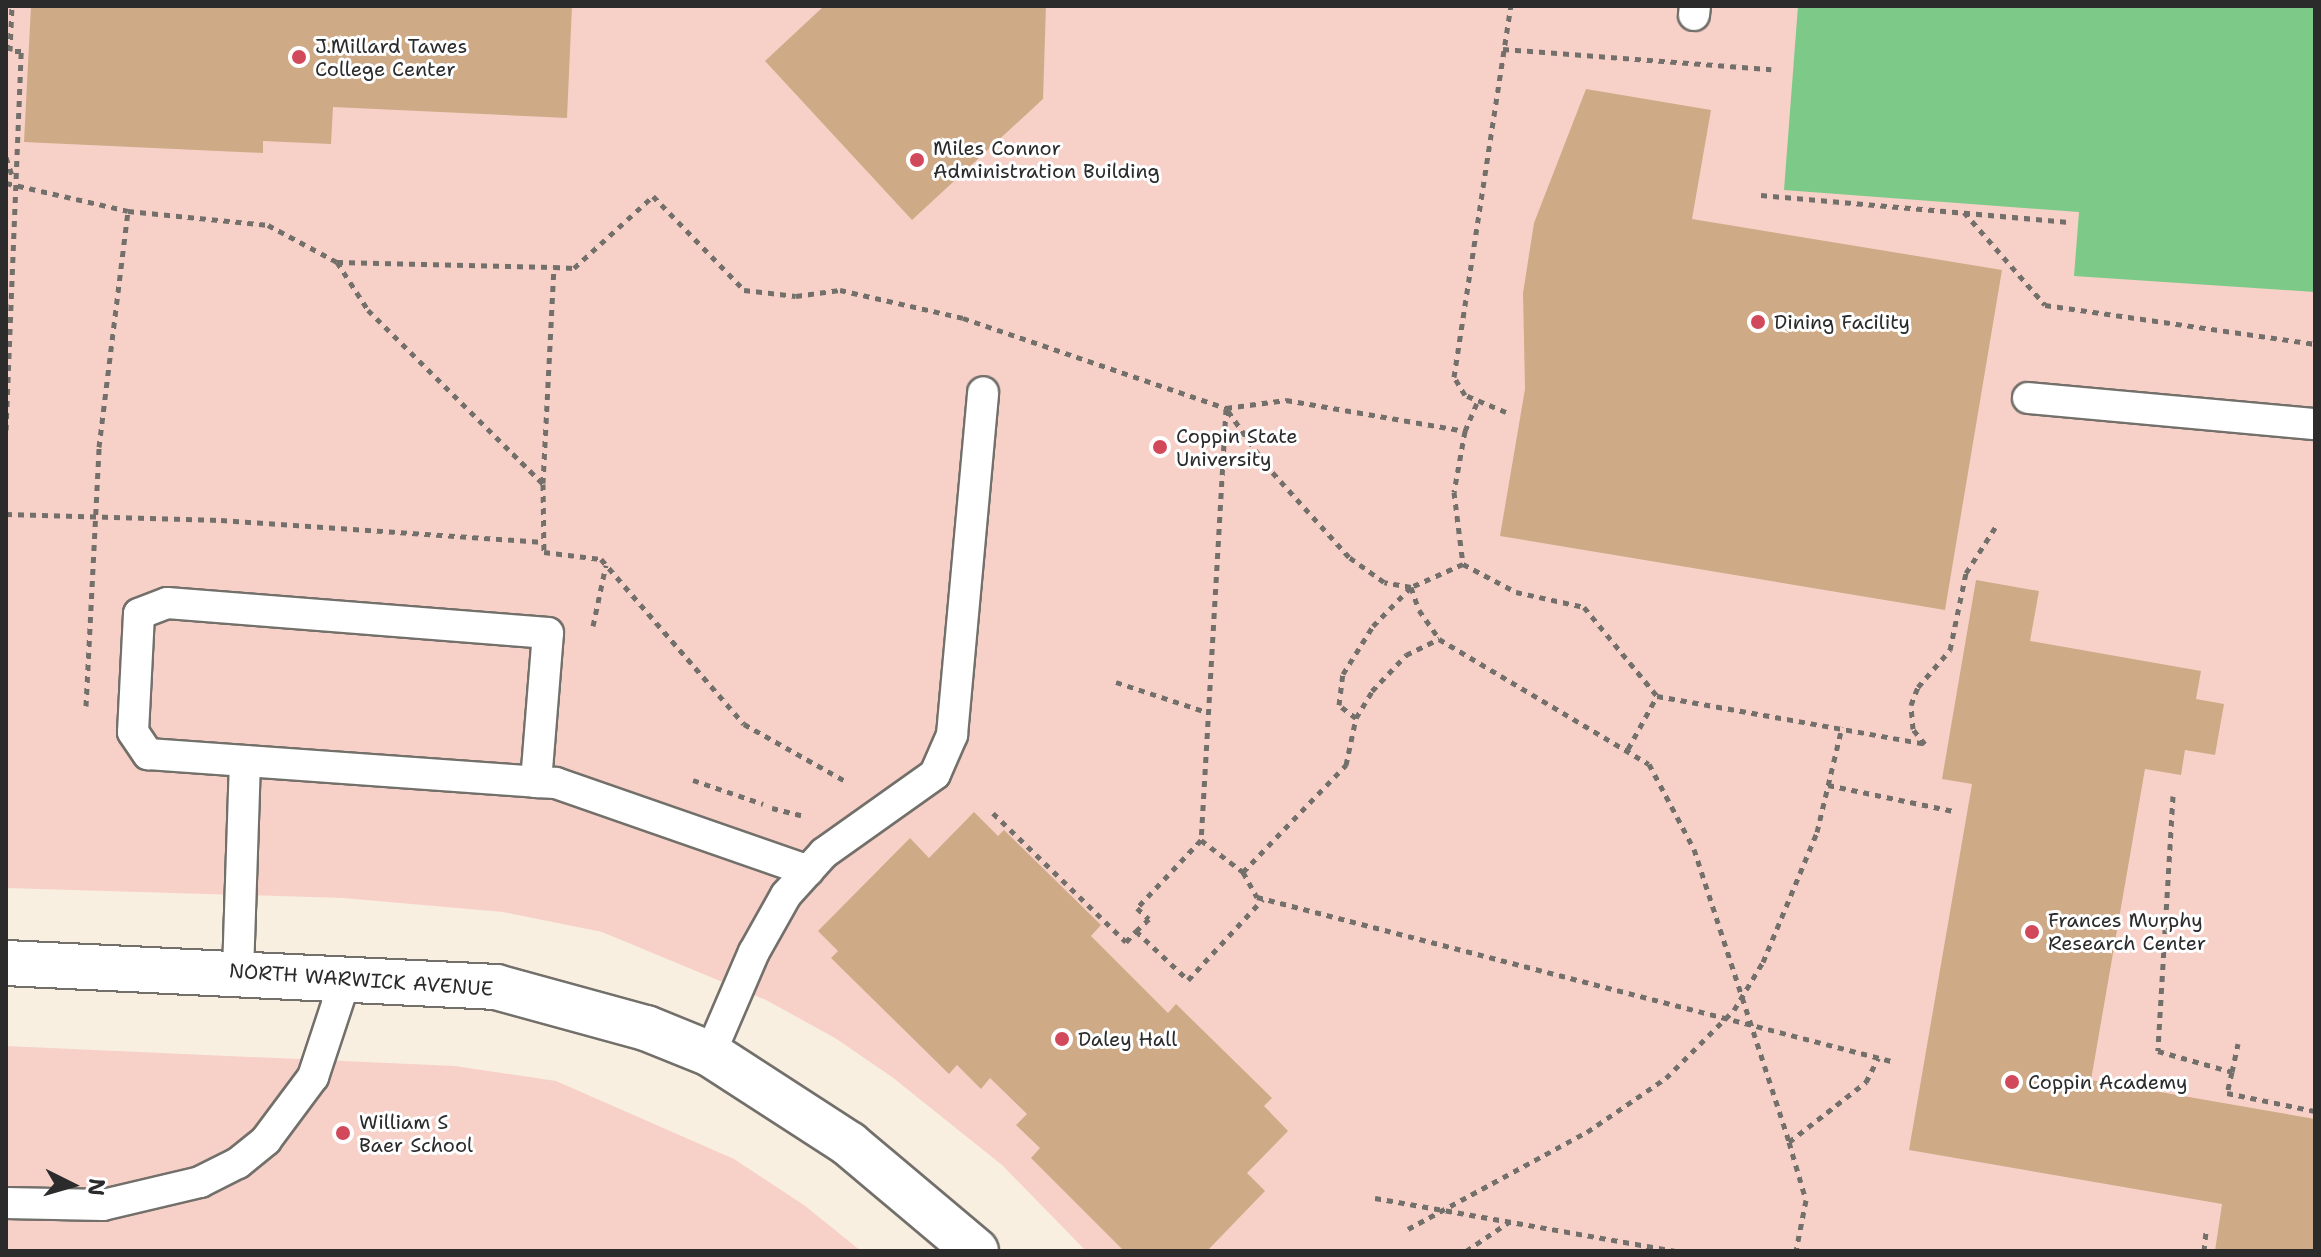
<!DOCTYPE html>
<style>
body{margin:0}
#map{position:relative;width:2321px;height:1257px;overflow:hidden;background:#f9efe1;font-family:"Shantell Sans",sans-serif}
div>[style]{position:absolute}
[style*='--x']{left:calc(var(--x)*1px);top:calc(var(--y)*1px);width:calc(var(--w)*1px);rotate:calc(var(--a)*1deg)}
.built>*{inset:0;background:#f7d1c8}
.green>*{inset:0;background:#7cc988}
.building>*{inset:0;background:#cfaa87}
.path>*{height:5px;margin-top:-2.5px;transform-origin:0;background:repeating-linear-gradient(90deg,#73706b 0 6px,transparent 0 12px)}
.roads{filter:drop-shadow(2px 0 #73706b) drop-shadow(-2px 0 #73706b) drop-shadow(0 2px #73706b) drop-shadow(0 -2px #73706b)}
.service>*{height:30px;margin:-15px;padding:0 15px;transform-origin:15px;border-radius:15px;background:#fff}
.minor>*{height:44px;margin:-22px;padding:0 22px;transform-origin:22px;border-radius:22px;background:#fff}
.dots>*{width:22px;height:22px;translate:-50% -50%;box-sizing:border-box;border:4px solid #fff;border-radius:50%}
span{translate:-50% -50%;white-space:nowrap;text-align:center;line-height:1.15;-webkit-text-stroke:6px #fff;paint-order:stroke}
.poi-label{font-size:20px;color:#2b2b2b}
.left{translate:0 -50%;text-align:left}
.street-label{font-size:20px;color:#2b2b2b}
.frame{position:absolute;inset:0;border:8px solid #2b2b2b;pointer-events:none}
.north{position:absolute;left:32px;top:1145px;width:80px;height:80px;-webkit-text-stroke:6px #fff;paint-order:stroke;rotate:95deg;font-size:22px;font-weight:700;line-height:32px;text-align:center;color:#2b2b2b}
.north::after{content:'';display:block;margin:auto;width:28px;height:36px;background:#2b2b2b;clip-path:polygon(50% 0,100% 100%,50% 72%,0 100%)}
</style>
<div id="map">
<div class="built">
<div style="clip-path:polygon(6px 6px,2315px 6px,2315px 1251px,1086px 1251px,1002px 1165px,892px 1077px,835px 1038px,766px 1000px,602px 932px,503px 912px,343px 898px,6px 888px)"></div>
<div style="clip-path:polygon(6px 1046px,455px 1066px,556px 1081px,734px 1159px,804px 1205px,861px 1251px,6px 1251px)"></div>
</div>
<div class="green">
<div style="clip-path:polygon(1798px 6px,2315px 6px,2315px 292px,2074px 276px,2079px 212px,1784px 190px)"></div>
</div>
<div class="building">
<div style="clip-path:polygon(31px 6px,572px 6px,567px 118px,333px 107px,331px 144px,263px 141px,263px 153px,24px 142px)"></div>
<div style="clip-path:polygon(824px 6px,1046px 6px,1043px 99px,912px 220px,765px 61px)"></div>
<div style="clip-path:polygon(1586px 89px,1711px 110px,1692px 219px,2002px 270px,1945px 610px,1500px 536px,1525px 389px,1523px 293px,1534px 223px)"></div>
<div style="clip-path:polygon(1976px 580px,2039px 591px,2030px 641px,2201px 671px,2196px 699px,2224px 704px,2215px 755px,2185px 750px,2181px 775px,2145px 769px,2091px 1080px,2315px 1119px,2315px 1251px,2215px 1251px,2222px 1204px,1909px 1150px,1972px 784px,1942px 779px)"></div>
<div style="clip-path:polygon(974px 812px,998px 836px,1004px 830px,1101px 925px,1091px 936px,1168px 1013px,1176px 1004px,1272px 1098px,1264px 1106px,1288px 1131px,1247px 1173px,1265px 1191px,1207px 1251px,1124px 1251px,1031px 1158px,1040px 1148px,1016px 1125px,1027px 1114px,990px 1078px,981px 1089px,957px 1065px,949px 1074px,831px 958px,838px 951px,818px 931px,910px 838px,929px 858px)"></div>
</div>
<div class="path">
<div style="--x:1503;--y:49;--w:269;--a:4.3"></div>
<div style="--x:6;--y:157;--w:23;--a:72"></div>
<div style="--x:6;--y:183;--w:125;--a:12.9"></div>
<div style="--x:128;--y:211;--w:141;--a:5.7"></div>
<div style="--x:268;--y:225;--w:78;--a:28.2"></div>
<div style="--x:337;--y:262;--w:217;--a:1.3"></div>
<div style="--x:554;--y:267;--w:20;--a:3"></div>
<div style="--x:574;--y:268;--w:107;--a:-42.3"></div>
<div style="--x:653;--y:196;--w:131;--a:45.9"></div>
<div style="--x:744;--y:290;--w:52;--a:6.6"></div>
<div style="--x:796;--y:296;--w:44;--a:-7.8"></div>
<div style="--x:840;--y:290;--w:126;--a:12.8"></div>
<div style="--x:963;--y:318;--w:278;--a:18.9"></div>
<div style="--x:1226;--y:408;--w:61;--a:-7.6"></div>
<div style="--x:1286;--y:400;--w:182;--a:9.8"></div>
<div style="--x:1465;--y:431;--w:62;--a:100.2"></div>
<div style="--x:1454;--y:492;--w:73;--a:82.9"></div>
<div style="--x:1463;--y:564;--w:57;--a:156.1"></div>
<div style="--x:1411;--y:587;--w:27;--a:-170"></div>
<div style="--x:1384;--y:582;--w:43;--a:-144.5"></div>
<div style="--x:1349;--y:557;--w:124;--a:-132.1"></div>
<div style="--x:1266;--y:465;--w:70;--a:-125.1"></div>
<div style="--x:1761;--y:195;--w:309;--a:5"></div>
<div style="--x:1964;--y:212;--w:123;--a:48.9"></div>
<div style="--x:2045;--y:305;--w:273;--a:8.2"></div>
<div style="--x:337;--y:262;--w:57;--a:57.1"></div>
<div style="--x:368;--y:310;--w:247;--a:44.8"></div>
<div style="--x:543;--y:484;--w:68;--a:89.2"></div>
<div style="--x:544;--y:552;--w:57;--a:7"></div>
<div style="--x:601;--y:559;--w:218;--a:49.1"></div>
<div style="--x:744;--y:724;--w:118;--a:29.4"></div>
<div style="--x:1226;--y:409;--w:432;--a:93.3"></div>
<div style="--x:1201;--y:840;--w:93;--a:133.3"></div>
<div style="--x:1137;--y:908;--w:16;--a:43"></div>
<div style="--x:1149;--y:919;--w:18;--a:137"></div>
<div style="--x:1136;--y:931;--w:71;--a:43.3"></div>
<div style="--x:1188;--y:980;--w:110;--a:-47.2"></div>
<div style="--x:1506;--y:412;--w:44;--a:-157.5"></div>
<div style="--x:1465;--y:395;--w:21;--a:-121"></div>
<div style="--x:1454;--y:377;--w:375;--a:-81.3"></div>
<div style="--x:6;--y:430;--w:379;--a:-87.7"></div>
<div style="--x:21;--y:51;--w:11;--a:180"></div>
<div style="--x:10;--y:51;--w:45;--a:-87.5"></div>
<div style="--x:1465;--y:431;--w:33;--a:-67"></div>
<div style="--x:543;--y:483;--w:216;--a:-87.1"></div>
<div style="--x:6;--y:514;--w:215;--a:1.6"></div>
<div style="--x:221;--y:520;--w:323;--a:3.9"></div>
<div style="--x:1463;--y:564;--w:60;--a:27.8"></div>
<div style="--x:1516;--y:592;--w:70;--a:12.4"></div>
<div style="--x:1584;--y:607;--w:115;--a:50.6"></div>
<div style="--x:1657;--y:696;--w:273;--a:10.1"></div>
<div style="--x:593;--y:626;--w:62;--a:-78"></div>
<div style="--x:1116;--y:682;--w:95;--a:18.4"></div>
<div style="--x:86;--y:706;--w:259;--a:-87.1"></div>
<div style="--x:99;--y:447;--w:238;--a:-83"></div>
<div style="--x:1356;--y:718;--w:21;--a:-143"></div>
<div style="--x:1339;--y:705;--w:31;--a:-83"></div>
<div style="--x:1343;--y:674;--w:57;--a:-58"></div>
<div style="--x:1373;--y:626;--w:54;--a:-45.7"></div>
<div style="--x:1411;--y:587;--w:24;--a:71"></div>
<div style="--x:1419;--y:610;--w:35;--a:55"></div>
<div style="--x:1439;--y:639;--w:244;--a:30.8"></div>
<div style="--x:1649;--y:764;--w:96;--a:62.1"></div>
<div style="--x:1694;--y:849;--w:308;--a:72"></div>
<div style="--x:1789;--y:1142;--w:60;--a:73.7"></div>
<div style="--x:1806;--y:1200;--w:52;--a:101.1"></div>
<div style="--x:1925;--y:744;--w:19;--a:-129"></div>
<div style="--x:1913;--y:729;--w:24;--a:-95"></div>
<div style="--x:1911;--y:705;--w:19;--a:-69"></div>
<div style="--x:1918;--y:687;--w:49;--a:-49.1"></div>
<div style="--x:1950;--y:650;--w:79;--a:-78.3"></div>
<div style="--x:1966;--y:573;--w:56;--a:-57.4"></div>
<div style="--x:1628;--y:749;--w:60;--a:-61.3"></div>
<div style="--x:693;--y:780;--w:74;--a:18.9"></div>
<div style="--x:1828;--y:785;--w:128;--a:11.7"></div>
<div style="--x:2173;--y:796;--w:255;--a:93.4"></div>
<div style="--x:2158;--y:1051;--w:77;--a:15.8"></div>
<div style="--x:2232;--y:1072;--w:22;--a:103"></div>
<div style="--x:2227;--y:1093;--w:90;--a:11.6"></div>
<div style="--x:772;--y:808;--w:30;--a:14"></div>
<div style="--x:993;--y:813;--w:185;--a:44.1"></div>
<div style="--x:1126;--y:942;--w:15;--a:-48"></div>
<div style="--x:1201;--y:840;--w:53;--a:37.3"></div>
<div style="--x:1243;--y:872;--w:29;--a:61"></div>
<div style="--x:1257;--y:897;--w:659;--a:14.5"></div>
<div style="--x:1243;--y:872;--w:149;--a:-46.1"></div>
<div style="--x:1346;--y:765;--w:48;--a:-78"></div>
<div style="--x:1356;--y:718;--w:31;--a:-59"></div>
<div style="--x:1372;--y:691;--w:50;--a:-46.6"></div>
<div style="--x:1406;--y:655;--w:37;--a:-26"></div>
<div style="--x:2232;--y:1072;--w:29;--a:-78"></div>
<div style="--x:1789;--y:1142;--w:98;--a:-37.9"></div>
<div style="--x:1866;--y:1082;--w:27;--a:-63"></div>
<div style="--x:1375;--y:1198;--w:305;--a:10"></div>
<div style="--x:1408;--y:1229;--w:204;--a:-28.5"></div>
<div style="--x:1587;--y:1132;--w:96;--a:-34.4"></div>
<div style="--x:1666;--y:1078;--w:96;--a:-45"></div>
<div style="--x:1734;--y:1010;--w:56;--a:-58.9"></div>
<div style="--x:1763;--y:962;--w:141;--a:-67.4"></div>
<div style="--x:1817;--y:832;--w:108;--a:-76.6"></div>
<div style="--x:1466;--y:1251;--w:52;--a:-34"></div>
<div style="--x:2204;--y:1251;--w:20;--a:-84"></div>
</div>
<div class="roads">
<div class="service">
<div style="--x:1694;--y:15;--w:9;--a:-84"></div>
<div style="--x:2028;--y:398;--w:288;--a:5.2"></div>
<div style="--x:536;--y:782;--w:149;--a:-85.4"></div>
<div style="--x:548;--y:633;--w:382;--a:-175.5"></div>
<div style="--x:167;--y:603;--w:30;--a:159"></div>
<div style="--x:139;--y:614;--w:118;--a:92.9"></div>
<div style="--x:133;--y:732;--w:27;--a:56"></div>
<div style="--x:148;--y:754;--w:389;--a:4.1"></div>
<div style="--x:536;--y:782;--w:20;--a:3"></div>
<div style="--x:556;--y:783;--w:267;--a:19.2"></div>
<div style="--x:238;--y:972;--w:211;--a:-88.1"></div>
<div style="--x:710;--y:1054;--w:111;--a:-66.7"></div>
<div style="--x:754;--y:952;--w:65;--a:-60.7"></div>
<div style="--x:786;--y:895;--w:57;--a:-47.9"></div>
<div style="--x:824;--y:853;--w:136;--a:-35.4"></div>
<div style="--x:935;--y:774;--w:43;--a:-66.4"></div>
<div style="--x:952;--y:735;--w:344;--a:-84.8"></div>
<div style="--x:6;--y:1203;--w:97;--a:1.2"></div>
<div style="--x:103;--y:1205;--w:100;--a:-13.3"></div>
<div style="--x:200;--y:1182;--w:42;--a:-26.6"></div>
<div style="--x:238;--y:1163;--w:36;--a:-39"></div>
<div style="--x:266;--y:1140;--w:79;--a:-53.3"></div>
<div style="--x:313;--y:1077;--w:105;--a:-71.7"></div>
</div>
<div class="minor">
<div style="--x:6;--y:963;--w:491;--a:2.8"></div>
<div style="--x:496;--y:987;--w:156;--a:15.3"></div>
<div style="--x:646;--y:1028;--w:69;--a:22.1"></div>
<div style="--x:710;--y:1054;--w:166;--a:32.9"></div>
<div style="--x:849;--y:1144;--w:166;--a:40.1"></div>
</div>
</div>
<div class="dots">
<div style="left:299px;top:57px;background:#d1495b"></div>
<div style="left:917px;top:160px;background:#d1495b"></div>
<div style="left:1758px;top:322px;background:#d1495b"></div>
<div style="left:1160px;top:447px;background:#d1495b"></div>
<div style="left:2032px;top:932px;background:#d1495b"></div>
<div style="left:1062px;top:1039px;background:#d1495b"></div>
<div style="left:2012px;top:1082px;background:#d1495b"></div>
<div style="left:343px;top:1133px;background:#d1495b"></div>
</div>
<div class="poi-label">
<span class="left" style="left:315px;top:58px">J.Millard Tawes<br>College Center</span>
<span class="left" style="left:933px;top:160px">Miles Connor<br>Administration Building</span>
<span class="left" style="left:1774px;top:322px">Dining Facility</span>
<span class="left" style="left:1176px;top:448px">Coppin State<br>University</span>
<span class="left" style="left:2048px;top:932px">Frances Murphy<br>Research Center</span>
<span class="left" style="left:1078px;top:1039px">Daley Hall</span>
<span class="left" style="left:2028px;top:1082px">Coppin Academy</span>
<span class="left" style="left:359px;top:1134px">William S<br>Baer School</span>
</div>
<div class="street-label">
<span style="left:361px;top:980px;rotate:4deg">NORTH WARWICK AVENUE</span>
</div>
<div class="frame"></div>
<div class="north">N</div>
</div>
